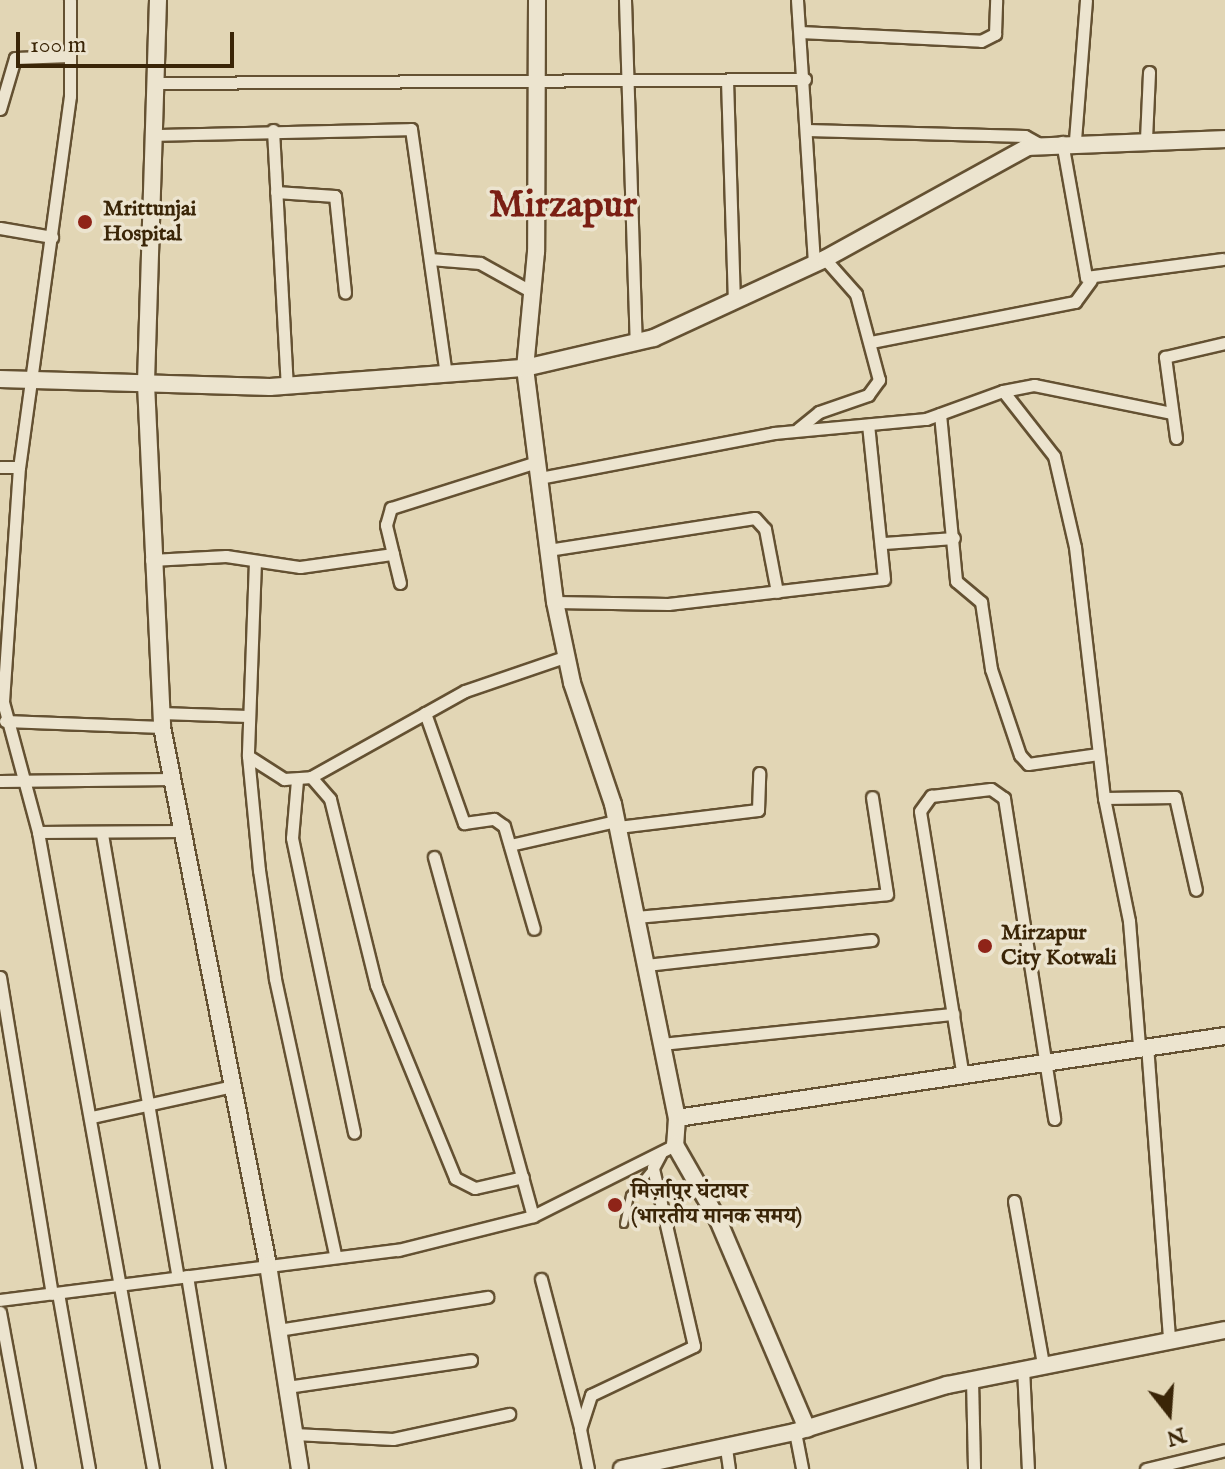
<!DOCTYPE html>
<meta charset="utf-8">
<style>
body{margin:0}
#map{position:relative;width:1225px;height:1469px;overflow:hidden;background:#e2d6b5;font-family:"IM FELL English","Noto Serif Devanagari",serif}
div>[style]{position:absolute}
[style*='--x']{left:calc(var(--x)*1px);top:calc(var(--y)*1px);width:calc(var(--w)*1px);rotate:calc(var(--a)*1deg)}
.roads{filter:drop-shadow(2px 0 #645132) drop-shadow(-2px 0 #645132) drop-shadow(0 2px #645132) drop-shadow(0 -2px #645132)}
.lane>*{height:6px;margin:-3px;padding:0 3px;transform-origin:3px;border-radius:3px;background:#ece4cf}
.street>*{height:11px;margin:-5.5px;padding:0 5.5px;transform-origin:5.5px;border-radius:5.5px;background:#ece4cf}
.secondary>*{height:16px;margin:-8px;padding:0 8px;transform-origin:8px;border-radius:8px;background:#ece4cf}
.dots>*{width:22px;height:22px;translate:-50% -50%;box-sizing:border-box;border:4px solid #ece4cf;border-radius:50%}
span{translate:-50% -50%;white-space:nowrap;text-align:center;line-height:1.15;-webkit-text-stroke:7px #ece4cf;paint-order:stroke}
.poi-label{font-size:22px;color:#3a2507;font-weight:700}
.left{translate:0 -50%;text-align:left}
.town-label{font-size:38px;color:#7a1f14;font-weight:700}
.north{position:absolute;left:1129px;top:1373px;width:80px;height:80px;-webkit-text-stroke:6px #ece4cf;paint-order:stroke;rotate:163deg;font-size:22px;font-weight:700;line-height:32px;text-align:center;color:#3a2507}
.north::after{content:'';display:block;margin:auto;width:28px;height:36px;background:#3a2507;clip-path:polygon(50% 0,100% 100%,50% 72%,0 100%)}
.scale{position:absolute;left:16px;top:32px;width:218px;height:36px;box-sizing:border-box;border:4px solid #3a2507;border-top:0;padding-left:10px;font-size:24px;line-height:28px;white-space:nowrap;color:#3a2507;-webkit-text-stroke:6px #ece4cf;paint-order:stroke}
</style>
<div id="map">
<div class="roads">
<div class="lane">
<div style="--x:624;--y:1224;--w:29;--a:-78"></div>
<div style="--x:630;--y:1196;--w:36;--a:-51"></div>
</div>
<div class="street">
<div style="--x:70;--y:0;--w:96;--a:90"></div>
<div style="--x:70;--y:96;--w:374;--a:97.8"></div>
<div style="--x:19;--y:467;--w:236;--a:93.9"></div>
<div style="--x:3;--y:702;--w:135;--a:74.9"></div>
<div style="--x:38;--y:832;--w:647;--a:79.77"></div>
<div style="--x:625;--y:0;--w:343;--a:88.2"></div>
<div style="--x:797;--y:0;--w:266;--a:86.3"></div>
<div style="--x:800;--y:32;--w:181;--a:2.8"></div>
<div style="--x:981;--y:41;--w:16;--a:-27"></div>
<div style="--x:995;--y:34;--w:34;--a:-88"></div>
<div style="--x:727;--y:80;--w:222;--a:88.2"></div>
<div style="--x:155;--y:83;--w:650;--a:-0.35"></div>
<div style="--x:0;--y:109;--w:53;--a:-73.6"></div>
<div style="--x:15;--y:58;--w:55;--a:-2.1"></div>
<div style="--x:273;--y:130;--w:256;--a:86.9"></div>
<div style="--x:807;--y:130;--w:218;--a:1.6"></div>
<div style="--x:1025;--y:136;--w:18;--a:29"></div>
<div style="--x:154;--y:135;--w:257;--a:-1.3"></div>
<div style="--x:411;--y:129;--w:247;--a:81.9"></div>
<div style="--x:1146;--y:139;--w:67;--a:-87.4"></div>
<div style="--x:1075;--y:140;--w:140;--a:-85.5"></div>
<div style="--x:1062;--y:142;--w:137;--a:79.9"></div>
<div style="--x:1086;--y:277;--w:138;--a:-7.5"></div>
<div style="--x:276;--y:192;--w:59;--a:3.9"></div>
<div style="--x:335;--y:196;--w:97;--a:84.1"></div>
<div style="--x:0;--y:228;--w:53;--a:9.8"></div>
<div style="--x:430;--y:259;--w:50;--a:4.6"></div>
<div style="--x:480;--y:263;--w:60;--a:29.1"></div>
<div style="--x:871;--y:342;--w:208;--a:-11.1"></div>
<div style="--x:1075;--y:302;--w:27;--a:-54"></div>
<div style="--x:1003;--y:391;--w:32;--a:-11"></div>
<div style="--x:1034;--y:385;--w:141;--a:11.5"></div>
<div style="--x:940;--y:414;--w:168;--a:84.5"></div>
<div style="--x:956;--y:581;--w:33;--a:40"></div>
<div style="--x:981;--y:602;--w:68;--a:81.5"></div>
<div style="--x:991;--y:669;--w:91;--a:71.4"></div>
<div style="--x:1020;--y:755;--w:12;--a:48"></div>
<div style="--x:1028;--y:764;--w:71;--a:-8.1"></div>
<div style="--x:798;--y:429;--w:27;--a:-39"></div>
<div style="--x:819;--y:412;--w:52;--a:-19.1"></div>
<div style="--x:868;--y:395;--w:19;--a:-54"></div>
<div style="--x:879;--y:380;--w:89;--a:-105"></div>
<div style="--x:856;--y:294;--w:47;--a:-131.5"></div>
<div style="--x:1176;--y:438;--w:82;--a:-97.7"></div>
<div style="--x:1165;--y:357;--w:62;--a:-13.1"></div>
<div style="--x:0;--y:467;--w:19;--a:0"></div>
<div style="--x:539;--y:478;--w:239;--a:-10.8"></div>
<div style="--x:774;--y:433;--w:153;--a:-5.3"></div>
<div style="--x:926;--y:419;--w:82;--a:-20"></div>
<div style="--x:1003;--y:391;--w:83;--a:51.9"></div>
<div style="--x:1054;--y:456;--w:93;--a:77"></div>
<div style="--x:1075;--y:547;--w:253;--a:83.4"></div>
<div style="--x:1104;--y:798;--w:126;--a:78.5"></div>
<div style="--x:1129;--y:921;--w:125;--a:85.4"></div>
<div style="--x:884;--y:543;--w:70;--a:-4.1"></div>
<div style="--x:548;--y:550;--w:209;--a:-8.8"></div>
<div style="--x:755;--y:518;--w:15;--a:48"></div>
<div style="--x:765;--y:529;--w:64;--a:79.2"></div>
<div style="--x:151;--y:560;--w:75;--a:-3.1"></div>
<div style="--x:226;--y:556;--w:75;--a:8.5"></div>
<div style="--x:300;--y:567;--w:94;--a:-8"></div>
<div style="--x:255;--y:561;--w:195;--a:92.1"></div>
<div style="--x:248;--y:756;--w:115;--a:84.5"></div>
<div style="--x:259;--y:870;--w:110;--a:81.6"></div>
<div style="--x:275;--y:979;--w:282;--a:77.7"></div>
<div style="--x:400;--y:583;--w:60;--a:-103.6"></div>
<div style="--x:386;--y:525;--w:18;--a:-74"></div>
<div style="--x:391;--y:508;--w:153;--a:-17.5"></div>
<div style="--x:555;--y:602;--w:113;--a:1"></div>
<div style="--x:668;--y:604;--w:217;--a:-6.6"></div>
<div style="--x:884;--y:579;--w:155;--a:-95.9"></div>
<div style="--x:161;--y:713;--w:87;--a:2"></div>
<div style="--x:425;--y:713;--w:117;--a:70.5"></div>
<div style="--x:464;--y:823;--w:30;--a:-8"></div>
<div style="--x:494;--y:819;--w:12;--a:35"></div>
<div style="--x:504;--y:826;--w:107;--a:73.8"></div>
<div style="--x:5;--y:721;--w:157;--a:2.2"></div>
<div style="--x:248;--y:756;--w:43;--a:32.6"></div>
<div style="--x:284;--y:779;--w:27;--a:-4"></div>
<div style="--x:311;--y:777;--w:176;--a:-29.2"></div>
<div style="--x:465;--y:691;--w:108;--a:-18.9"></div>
<div style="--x:311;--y:777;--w:29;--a:49"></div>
<div style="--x:330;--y:799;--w:192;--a:76.1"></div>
<div style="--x:376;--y:985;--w:209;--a:67.7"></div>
<div style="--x:455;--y:1178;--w:22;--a:27"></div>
<div style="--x:475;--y:1188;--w:49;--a:-12.9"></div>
<div style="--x:297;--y:780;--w:58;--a:94.9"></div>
<div style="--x:292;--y:838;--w:301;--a:78.1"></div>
<div style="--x:0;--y:781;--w:172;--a:-0.7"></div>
<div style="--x:1104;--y:798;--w:71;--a:-0.8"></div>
<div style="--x:1175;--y:797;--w:95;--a:77.3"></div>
<div style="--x:618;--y:827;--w:141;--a:-6.9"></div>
<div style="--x:758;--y:810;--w:37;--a:-88"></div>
<div style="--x:38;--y:832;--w:145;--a:-0.4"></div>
<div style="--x:102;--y:834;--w:449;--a:80.3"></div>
<div style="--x:510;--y:845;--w:109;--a:-12.8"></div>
<div style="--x:434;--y:857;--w:372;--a:74.6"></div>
<div style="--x:636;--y:917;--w:252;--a:-5.2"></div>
<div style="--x:887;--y:894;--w:98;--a:-98.8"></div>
<div style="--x:646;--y:965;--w:227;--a:-6.3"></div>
<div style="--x:0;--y:977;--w:321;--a:80.7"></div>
<div style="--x:662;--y:1044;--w:293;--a:-5.9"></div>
<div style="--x:1147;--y:1045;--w:297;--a:85.7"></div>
<div style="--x:963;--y:1077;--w:269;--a:-99.2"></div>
<div style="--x:920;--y:811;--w:19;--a:-54"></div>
<div style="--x:931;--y:796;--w:60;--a:-6.7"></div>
<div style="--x:991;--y:789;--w:16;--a:35"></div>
<div style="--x:1004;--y:798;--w:325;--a:81.1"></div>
<div style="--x:92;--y:1117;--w:144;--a:-12.4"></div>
<div style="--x:1014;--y:1201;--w:166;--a:79.9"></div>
<div style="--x:187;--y:1276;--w:196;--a:80.6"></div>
<div style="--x:541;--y:1279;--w:154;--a:75.3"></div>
<div style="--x:58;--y:1293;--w:179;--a:80"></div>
<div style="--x:0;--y:1300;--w:401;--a:-7.2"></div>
<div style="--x:398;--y:1250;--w:139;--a:-14.1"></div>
<div style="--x:533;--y:1216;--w:159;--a:-26.6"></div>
<div style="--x:0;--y:1312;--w:160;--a:79.5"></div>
<div style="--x:278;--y:1330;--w:212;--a:-9"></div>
<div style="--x:1023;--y:1368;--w:101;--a:87.2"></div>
<div style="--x:972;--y:1379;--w:90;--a:88.7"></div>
<div style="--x:287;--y:1387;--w:186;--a:-8.3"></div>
<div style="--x:795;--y:1432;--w:38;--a:79"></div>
<div style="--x:294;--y:1434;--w:99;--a:2.9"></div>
<div style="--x:393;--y:1439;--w:119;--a:-12.2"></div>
<div style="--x:726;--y:1448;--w:21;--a:82"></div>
<div style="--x:588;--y:1469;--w:41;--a:-101.3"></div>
<div style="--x:580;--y:1429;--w:36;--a:-72"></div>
<div style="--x:591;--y:1395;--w:114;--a:-25.4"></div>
<div style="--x:694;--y:1346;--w:183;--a:-103"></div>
<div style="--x:653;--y:1168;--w:15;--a:-62"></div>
<div style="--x:1146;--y:1469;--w:81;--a:-13.5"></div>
</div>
<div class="secondary">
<div style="--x:158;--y:0;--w:384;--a:91.8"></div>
<div style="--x:146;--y:384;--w:343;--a:87.3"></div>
<div style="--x:162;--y:727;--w:548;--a:78.85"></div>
<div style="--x:268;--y:1265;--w:206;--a:81.1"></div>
<div style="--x:537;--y:0;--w:252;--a:90.2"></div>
<div style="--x:536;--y:252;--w:117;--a:95.4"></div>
<div style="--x:525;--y:368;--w:236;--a:82.7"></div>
<div style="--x:555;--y:602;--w:83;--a:78.1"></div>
<div style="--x:572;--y:683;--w:128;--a:71.3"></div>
<div style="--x:613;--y:804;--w:320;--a:78.5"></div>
<div style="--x:677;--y:1118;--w:27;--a:94"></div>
<div style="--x:675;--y:1145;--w:86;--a:60.2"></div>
<div style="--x:718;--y:1220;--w:227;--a:66.9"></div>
<div style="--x:0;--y:379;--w:270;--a:1.7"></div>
<div style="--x:270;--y:387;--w:256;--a:-4.3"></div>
<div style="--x:525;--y:368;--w:132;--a:-13.1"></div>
<div style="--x:654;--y:338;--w:188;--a:-24.8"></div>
<div style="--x:825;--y:259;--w:232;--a:-28.9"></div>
<div style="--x:1028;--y:147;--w:197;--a:-2.3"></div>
<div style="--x:677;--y:1118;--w:554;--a:-8.51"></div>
<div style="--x:622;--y:1469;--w:177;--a:-12.1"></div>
<div style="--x:795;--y:1432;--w:159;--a:-17.2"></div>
<div style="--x:947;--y:1385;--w:283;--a:-11.2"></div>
</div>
</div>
<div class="dots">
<div style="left:85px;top:222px;background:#8f2418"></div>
<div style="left:985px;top:946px;background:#8f2418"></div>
<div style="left:615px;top:1205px;background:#8f2418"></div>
</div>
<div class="poi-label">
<span class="left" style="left:103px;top:222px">Mrittunjai<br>Hospital</span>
<span class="left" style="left:1001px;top:946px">Mirzapur<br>City Kotwali</span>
<span class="left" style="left:631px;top:1205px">मिर्ज़ापुर घंटाघर<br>(भारतीय मानक समय)</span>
</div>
<div class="town-label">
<span style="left:563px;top:207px">Mirzapur</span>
</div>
<div class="north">N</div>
<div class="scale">100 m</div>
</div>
